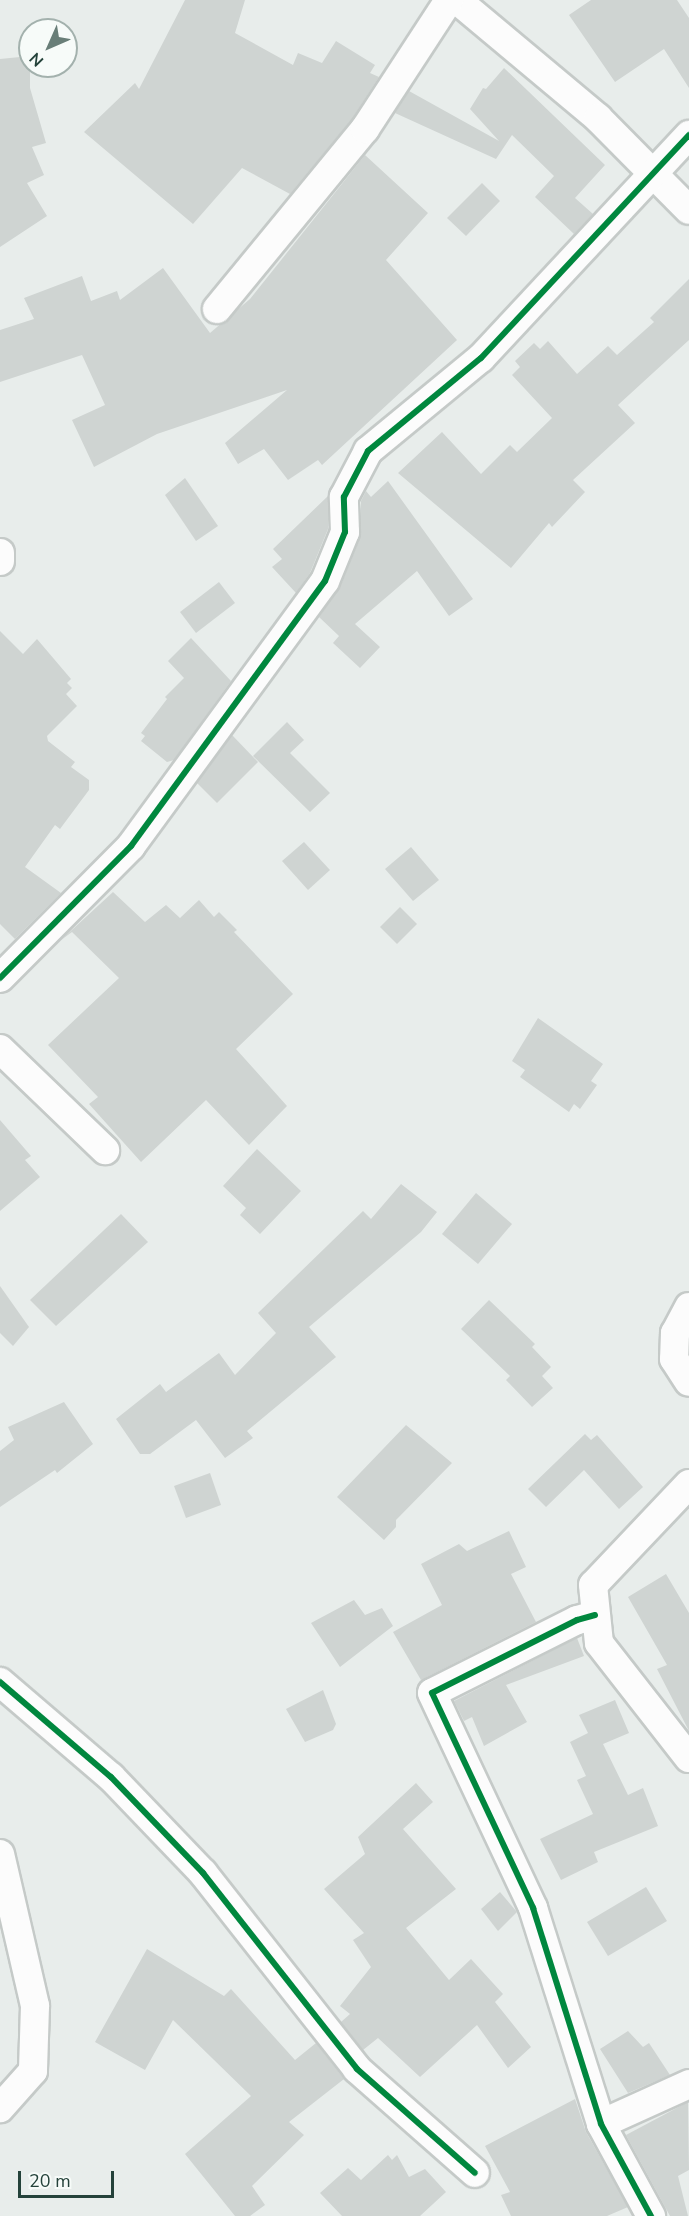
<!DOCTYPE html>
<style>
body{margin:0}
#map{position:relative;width:689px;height:2216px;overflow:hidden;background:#e8edeb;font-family:"Nunito Sans",sans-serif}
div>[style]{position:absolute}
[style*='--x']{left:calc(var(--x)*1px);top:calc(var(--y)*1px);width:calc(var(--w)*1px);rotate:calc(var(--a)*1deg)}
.building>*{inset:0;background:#cfd4d2}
.roads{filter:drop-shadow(2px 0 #c5cac8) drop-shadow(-2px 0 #c5cac8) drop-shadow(0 2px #c5cac8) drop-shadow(0 -2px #c5cac8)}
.street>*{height:28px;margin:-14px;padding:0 14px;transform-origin:14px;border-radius:14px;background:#fcfcfc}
.cycleway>*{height:6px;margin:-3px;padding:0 3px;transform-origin:3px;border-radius:3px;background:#00873e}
span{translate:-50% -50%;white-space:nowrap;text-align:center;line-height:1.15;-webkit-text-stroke:4.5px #f7fbf9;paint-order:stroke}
.north{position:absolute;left:18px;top:18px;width:60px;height:60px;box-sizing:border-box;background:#f7fbf9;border:2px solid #a3b1ad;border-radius:50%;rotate:225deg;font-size:16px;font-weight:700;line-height:24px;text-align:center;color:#24423a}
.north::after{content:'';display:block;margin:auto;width:21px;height:27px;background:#697e78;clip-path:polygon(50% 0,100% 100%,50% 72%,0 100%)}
.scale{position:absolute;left:18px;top:2171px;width:96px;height:27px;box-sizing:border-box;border:3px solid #24423a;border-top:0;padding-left:8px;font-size:18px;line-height:21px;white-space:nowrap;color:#24423a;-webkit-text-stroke:4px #f7fbf9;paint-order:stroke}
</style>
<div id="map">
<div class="building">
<div style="clip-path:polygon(185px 0,245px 0,235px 33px,293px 65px,298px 53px,322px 63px,336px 41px,375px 65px,370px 73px,379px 77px,352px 119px,290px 194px,242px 168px,193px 224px,84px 132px,135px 83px,139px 89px)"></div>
<div style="clip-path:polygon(591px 0,677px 0,689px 18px,689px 88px,664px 49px,615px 82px,569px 15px)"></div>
<div style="clip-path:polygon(30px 56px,30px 88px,46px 143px,32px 147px,44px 175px,27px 183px,47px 216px,0 247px,0 59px)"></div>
<div style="clip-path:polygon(504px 68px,605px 165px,575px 198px,593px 214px,574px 234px,535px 197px,554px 176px,512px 135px,496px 159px,395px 113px,409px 91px,499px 141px,470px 109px,483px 88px,486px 89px)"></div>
<div style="clip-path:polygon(365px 155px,428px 213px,386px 260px,457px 340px,322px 465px,318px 460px,288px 480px,264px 449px,238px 464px,225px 443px,287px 390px,157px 434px,94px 467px,72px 420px,105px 405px,82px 355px,0 382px,0 330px,34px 319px,24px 298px,82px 276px,91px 301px,117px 291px,120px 300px,163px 268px,210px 333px,250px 299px)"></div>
<div style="clip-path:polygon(482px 183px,500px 201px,466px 236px,447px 218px)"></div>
<div style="clip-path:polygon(689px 279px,689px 340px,618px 405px,635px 423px,573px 480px,585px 492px,552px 527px,549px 523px,511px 568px,398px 473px,442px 432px,481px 474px,510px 445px,517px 452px,552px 418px,512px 375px,520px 367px,515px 361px,534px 343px,540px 349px,548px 341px,577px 374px,608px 346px,617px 355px,654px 322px,650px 318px)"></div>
<div style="clip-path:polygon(185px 478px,218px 526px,196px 541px,165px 495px)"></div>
<div style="clip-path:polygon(388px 481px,473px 599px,449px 616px,417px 571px,355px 624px,380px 647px,360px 668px,333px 643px,339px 636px,319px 617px,340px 587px,360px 538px,361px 501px,366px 491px,371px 497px)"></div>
<div style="clip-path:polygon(328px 496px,328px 529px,310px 573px,296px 593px,272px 567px,282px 559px,273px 549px)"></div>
<div style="clip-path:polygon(219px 582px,235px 603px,196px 633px,180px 612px)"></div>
<div style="clip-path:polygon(0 631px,23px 654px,37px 639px,71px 679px,67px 683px,72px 688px,66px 694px,77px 706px,47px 736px,48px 741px,75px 762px,71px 767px,89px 780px,89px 790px,60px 829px,55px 825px,25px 867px,61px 893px,15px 939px,0 924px)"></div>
<div style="clip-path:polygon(191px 638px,231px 681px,174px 760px,167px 762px,141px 741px,145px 736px,141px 733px,167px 699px,165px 697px,184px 678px,168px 661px)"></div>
<div style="clip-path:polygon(287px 722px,304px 740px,290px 753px,330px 793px,310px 812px,253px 756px)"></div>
<div style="clip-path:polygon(232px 735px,258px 762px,217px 803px,197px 783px)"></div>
<div style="clip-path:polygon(304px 842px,330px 870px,308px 890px,282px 861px)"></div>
<div style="clip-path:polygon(411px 847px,439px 880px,413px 901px,385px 869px)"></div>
<div style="clip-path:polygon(113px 892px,145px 922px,166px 905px,180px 918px,199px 900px,214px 917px,219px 912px,237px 930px,234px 932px,293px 994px,236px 1049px,287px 1106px,249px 1145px,206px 1100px,141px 1162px,89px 1104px,98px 1097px,48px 1045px,119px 978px,72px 932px,61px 940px)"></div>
<div style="clip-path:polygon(400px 907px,417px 924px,397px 944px,380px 927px)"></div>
<div style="clip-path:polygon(538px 1018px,603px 1064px,591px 1081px,597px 1085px,580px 1109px,574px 1104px,569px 1112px,520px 1077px,525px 1070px,512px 1061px)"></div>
<div style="clip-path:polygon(0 1120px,31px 1156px,25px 1160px,40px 1177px,0 1211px)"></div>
<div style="clip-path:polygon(257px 1149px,301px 1191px,260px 1234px,240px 1215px,246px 1208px,223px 1186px)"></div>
<div style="clip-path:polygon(401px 1184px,437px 1212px,421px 1232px,309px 1327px,336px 1357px,247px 1431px,253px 1438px,225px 1458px,196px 1420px,150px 1454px,140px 1454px,116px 1419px,160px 1384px,166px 1392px,219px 1353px,235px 1375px,276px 1333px,258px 1313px,363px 1211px,371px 1219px)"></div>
<div style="clip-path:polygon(476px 1193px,512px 1224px,478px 1264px,442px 1234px)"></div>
<div style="clip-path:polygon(121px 1214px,148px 1242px,56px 1326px,30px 1300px)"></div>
<div style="clip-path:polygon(0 1286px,29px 1327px,13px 1346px,0 1333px)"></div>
<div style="clip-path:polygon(489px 1300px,535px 1344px,532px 1347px,551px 1367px,542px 1376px,553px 1388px,532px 1407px,506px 1380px,510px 1376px,461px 1329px)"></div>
<div style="clip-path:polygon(64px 1402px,93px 1444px,57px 1473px,55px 1470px,0 1507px,0 1451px,14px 1440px,8px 1427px)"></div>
<div style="clip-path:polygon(406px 1425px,452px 1463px,396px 1520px,396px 1527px,384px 1540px,337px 1497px)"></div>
<div style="clip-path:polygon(585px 1434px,591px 1440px,597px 1435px,643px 1487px,619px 1509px,584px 1470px,546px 1507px,528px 1489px)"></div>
<div style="clip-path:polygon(210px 1473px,221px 1505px,186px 1518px,174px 1486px)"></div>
<div style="clip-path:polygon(509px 1531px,526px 1567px,511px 1574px,536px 1622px,421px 1680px,393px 1632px,442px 1605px,421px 1564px,459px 1544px,467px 1551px)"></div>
<div style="clip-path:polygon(666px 1574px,689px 1613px,689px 1731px,657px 1669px,667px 1665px,628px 1597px)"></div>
<div style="clip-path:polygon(354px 1600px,365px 1615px,382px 1608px,393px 1626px,340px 1667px,311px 1623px)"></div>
<div style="clip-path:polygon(577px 1638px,584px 1656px,506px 1685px,527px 1722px,484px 1746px,472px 1717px,464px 1721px,454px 1701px)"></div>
<div style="clip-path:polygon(323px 1690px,336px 1724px,333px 1730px,305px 1742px,286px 1709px)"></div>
<div style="clip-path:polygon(615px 1700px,629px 1733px,603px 1744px,628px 1795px,643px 1788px,658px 1826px,594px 1852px,598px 1862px,561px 1880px,540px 1839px,593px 1814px,577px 1780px,586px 1776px,570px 1742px,588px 1733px,579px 1715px)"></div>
<div style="clip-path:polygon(416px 1783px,433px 1802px,403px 1829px,456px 1889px,406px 1928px,449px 1980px,471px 1959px,503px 1994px,495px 2002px,531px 2047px,508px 2068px,477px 2025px,420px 2077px,378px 2038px,363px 2050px,341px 2022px,350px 2014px,340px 2006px,371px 1967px,353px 1940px,364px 1933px,324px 1889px,365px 1854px,358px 1837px)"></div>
<div style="clip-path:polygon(646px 1887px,667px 1921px,608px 1956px,587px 1922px)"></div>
<div style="clip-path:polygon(500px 1892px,517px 1912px,498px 1931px,481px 1909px)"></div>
<div style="clip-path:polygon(147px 1949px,224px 1996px,231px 1989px,295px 2060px,316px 2043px,344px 2079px,289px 2122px,304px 2135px,252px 2186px,265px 2205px,250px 2216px,235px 2216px,185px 2154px,251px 2096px,173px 2020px,145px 2070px,95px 2042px)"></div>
<div style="clip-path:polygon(628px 2031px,643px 2047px,649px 2043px,670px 2075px,628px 2093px,600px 2049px)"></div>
<div style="clip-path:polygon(575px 2099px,586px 2132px,628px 2207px,607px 2216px,511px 2216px,501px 2195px,510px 2192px,485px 2146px)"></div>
<div style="clip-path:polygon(688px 2102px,689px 2170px,678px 2176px,688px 2216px,670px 2216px,626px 2135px)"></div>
<div style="clip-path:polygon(388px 2155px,392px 2160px,397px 2155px,409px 2177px,425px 2169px,446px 2192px,420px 2216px,342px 2216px,320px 2193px,348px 2168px,361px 2180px)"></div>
</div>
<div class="roads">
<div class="street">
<div style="--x:457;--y:0;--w:184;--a:39.9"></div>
<div style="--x:598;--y:118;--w:129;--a:45.3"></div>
<div style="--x:217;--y:309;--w:233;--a:-50.6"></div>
<div style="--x:365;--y:129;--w:154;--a:-56.9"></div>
<div style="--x:0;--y:553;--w:8;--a:90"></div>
<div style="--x:0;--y:978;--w:186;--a:-45.2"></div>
<div style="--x:131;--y:846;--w:328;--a:-53.8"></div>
<div style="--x:325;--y:581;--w:53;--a:-67.8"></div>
<div style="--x:345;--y:532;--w:35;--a:-92"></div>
<div style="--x:344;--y:497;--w:52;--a:-62.4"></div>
<div style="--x:368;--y:451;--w:146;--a:-39.5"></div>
<div style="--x:481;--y:358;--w:305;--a:-47"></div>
<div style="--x:0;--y:1049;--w:146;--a:43.9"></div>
<div style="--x:689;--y:1307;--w:30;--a:118"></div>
<div style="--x:675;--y:1333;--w:26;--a:92"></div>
<div style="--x:674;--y:1359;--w:27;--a:57"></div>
<div style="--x:689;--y:1484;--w:139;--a:133.5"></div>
<div style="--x:593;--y:1585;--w:58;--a:84.1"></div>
<div style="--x:599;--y:1643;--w:146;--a:52"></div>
<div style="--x:595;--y:1615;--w:19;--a:164"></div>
<div style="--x:577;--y:1620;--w:162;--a:153.3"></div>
<div style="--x:432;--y:1693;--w:238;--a:64.8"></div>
<div style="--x:533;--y:1908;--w:226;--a:72.5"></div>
<div style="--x:601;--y:2124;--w:105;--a:61.5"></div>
<div style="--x:0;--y:1682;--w:146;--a:40.6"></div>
<div style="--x:111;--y:1777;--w:133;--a:46.2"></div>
<div style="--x:203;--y:1873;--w:249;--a:51.8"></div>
<div style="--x:357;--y:2069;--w:157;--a:41.4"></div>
<div style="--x:0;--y:1854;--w:156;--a:77"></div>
<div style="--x:35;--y:2006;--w:65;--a:91.8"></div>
<div style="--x:33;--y:2071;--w:50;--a:131.7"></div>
<div style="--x:601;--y:2124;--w:97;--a:-24.4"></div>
</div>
</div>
<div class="cycleway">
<div style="--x:0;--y:978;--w:186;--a:-45.2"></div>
<div style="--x:131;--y:846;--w:328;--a:-53.8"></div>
<div style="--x:325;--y:581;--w:53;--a:-67.8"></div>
<div style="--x:345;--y:532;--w:35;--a:-92"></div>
<div style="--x:344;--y:497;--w:52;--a:-62.4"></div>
<div style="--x:368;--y:451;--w:146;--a:-39.5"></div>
<div style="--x:481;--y:358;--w:305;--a:-47"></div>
<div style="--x:595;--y:1615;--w:19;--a:164"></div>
<div style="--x:577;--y:1620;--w:162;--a:153.3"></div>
<div style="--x:432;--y:1693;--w:238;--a:64.8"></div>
<div style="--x:533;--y:1908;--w:226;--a:72.5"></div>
<div style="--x:601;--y:2124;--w:105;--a:61.5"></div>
<div style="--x:0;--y:1682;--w:146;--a:40.6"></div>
<div style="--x:111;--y:1777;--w:133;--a:46.2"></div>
<div style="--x:203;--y:1873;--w:249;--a:51.8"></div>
<div style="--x:357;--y:2069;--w:157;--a:41.4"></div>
</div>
<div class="north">N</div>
<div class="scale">20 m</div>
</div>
